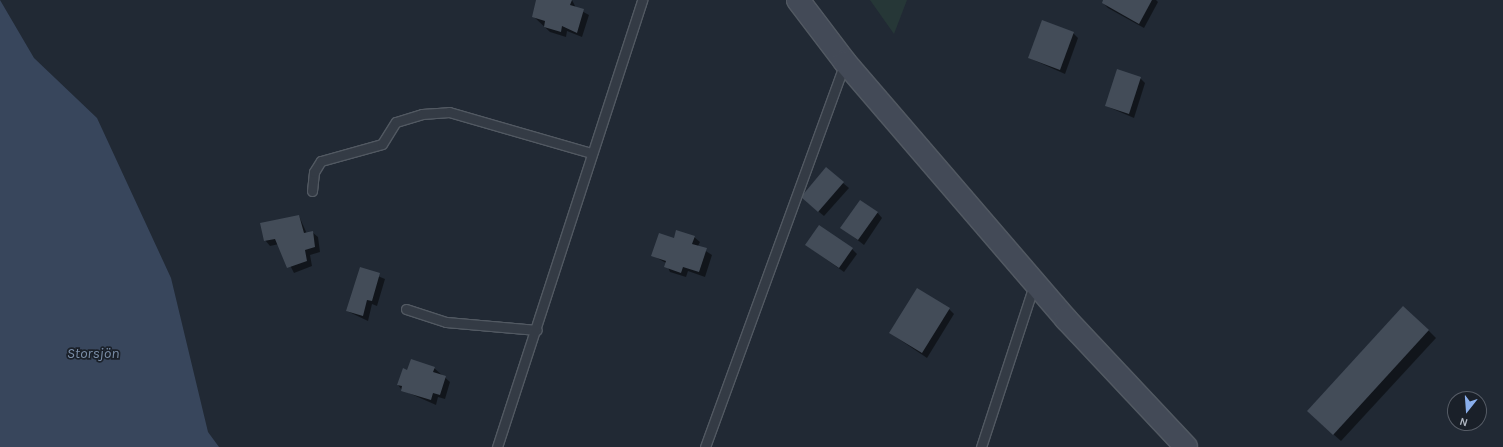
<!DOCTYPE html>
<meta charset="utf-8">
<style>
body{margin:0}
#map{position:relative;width:1503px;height:447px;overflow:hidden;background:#212934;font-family:Karla,sans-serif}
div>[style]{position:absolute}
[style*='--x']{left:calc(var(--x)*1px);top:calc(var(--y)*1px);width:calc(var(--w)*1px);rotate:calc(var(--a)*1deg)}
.green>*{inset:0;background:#263737}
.water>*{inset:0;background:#38465c}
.shadow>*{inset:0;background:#0007}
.building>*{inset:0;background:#434c58}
.roads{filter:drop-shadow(1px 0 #525962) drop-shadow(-1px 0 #525962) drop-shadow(0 1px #525962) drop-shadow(0 -1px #525962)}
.service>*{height:9px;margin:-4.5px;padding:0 4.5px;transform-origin:4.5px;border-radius:4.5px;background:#343b45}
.secondary>*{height:22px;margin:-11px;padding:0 11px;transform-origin:11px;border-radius:11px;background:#434a57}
span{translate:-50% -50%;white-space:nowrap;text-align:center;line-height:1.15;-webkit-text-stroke:3.5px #1a2029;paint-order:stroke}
.water-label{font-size:15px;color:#7a8da7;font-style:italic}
.north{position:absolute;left:1447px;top:391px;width:40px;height:40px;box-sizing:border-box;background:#1a2029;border:1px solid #565c66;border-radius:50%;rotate:197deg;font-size:11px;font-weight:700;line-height:16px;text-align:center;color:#afb6c1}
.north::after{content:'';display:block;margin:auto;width:14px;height:18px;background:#89aeec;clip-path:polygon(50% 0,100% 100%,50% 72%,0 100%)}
</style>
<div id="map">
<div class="green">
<div style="clip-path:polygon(870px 0,907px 0,894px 34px)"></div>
</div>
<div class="water">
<div style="clip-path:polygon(0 0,34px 58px,97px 118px,171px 278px,208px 432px,219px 447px,0 447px)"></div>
</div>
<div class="shadow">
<div style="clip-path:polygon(537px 0,572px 0,576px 8px,589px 15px,582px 37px,567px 31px,566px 37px,550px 32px,533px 16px)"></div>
<div style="clip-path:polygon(1105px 0,1156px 0,1158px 2px,1144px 28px,1108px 8px,1103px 3px)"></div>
<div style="clip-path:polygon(1073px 33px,1078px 38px,1065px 74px,1029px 58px)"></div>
<div style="clip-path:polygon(1140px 78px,1145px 83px,1134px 118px,1106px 106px)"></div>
<div style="clip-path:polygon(826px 169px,849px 188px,824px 216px,807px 202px)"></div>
<div style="clip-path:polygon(877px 212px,882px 218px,864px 245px,842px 228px)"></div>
<div style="clip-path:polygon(299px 216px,307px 234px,312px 232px,318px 237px,320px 252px,310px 255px,312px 266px,294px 273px,279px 244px,270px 246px,265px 240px)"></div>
<div style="clip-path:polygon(694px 237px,700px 242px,698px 246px,712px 255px,705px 277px,688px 271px,686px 277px,670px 272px,666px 263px,652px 255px,674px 239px)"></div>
<div style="clip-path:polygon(806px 245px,852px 249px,857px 254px,844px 272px)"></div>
<div style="clip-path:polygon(361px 269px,385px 279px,377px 306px,372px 304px,368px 321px,347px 311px)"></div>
<div style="clip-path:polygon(949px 309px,954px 314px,927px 358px,890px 333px)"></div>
<div style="clip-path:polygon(1428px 330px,1436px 338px,1341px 441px,1316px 419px)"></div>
<div style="clip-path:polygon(434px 368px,450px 382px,445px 399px,438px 397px,436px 405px,402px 390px,398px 385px,408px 371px)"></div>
</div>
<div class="building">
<div style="clip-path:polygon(536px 0,572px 0,570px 5px,584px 9px,577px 33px,562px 26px,561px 32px,544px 27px,545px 21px,532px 17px)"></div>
<div style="clip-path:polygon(1103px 0,1152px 0,1139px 24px,1102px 3px)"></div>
<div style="clip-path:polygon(1042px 20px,1074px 32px,1060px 70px,1028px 58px)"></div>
<div style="clip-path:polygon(1117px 69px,1141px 77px,1129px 114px,1105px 106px)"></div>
<div style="clip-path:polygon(826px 167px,844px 182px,818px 212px,801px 197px)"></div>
<div style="clip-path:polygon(860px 200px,878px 212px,858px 240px,840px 228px)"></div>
<div style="clip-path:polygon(299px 215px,304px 233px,313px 231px,315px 247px,305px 250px,307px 261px,287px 268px,275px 239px,264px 241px,260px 223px)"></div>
<div style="clip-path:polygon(819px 225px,853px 248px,839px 268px,805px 245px)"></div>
<div style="clip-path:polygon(676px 230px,695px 236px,692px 244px,707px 248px,699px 272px,683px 267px,681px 273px,664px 267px,666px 261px,651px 256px,659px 233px,674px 238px)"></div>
<div style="clip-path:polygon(360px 267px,380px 273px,372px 301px,367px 300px,363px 316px,346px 311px)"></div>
<div style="clip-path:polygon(917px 288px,950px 308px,922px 353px,889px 333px)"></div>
<div style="clip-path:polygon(1403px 306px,1429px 330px,1333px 435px,1307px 411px)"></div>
<div style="clip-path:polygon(411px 359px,435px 367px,433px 372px,446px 376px,440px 395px,433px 393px,431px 400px,401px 391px,402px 386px,397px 385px,403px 368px,407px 370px)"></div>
</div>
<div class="roads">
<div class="service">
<div style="--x:312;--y:191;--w:19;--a:-84"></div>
<div style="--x:314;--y:172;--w:13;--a:-58"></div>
<div style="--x:321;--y:161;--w:63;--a:-15.6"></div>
<div style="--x:382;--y:144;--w:26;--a:-58"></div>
<div style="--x:396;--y:122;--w:27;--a:-17"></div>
<div style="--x:422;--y:114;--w:27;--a:-4"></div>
<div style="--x:449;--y:112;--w:148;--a:16.1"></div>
<div style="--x:406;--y:309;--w:42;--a:18"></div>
<div style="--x:446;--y:322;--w:91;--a:5"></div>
<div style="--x:497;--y:447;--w:470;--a:-72"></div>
<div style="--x:705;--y:447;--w:409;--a:-70"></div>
<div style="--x:981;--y:447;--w:170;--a:-71.9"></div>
</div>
<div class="secondary">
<div style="--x:798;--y:0;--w:78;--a:52.8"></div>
<div style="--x:845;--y:62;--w:339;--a:49.3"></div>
<div style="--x:1066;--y:319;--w:175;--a:46.8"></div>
</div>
</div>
<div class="water-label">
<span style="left:93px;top:354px">Storsjön</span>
</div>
<div class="north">N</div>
</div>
